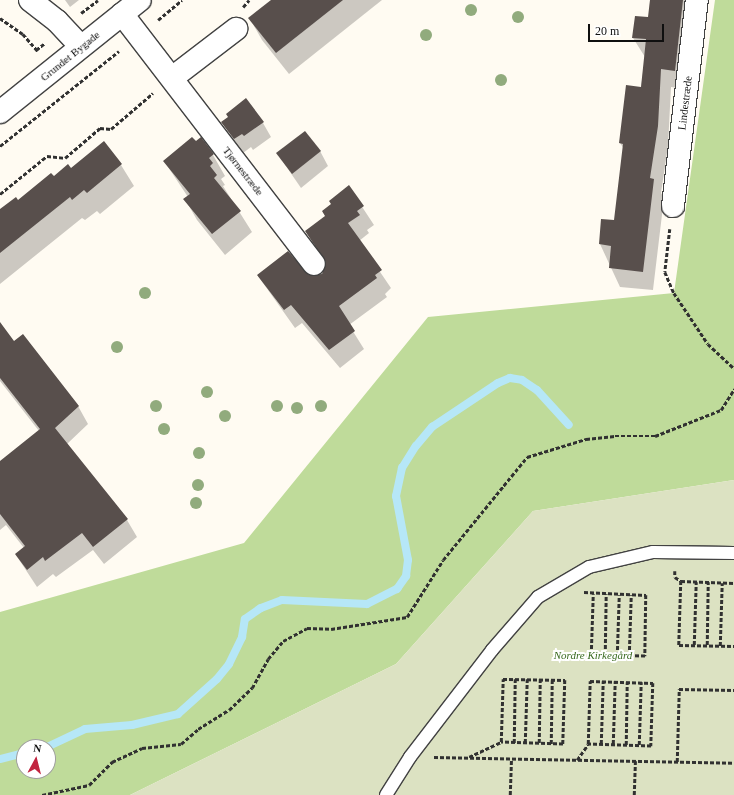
<!DOCTYPE html>
<meta charset="utf-8">
<style>
body{margin:0}
#map{position:relative;width:734px;height:795px;overflow:hidden;background:#fffbf2;font-family:"Times New Roman",serif}
div>[style]{position:absolute}
[style*='--x']{left:calc(var(--x)*1px);top:calc(var(--y)*1px);width:calc(var(--w)*1px);rotate:calc(var(--a)*1deg)}
.forest>*{inset:0;background:#bfdb9a}
.cemetery>*{inset:0;background:#dce2c2}
.shadow>*{inset:0;background:#0003}
.stream>*{height:8px;margin:-4px;padding:0 4px;transform-origin:4px;border-radius:4px;background:#b6e7f7}
.building>*{inset:0;background:#584f4c}
.path>*{height:2.5px;margin-top:-1.25px;transform-origin:0;background:repeating-linear-gradient(90deg,#313131 0 4px,transparent 0 6px)}
.roads{filter:drop-shadow(1px 0 #424242) drop-shadow(-1px 0 #424242) drop-shadow(0 1px #424242) drop-shadow(0 -1px #424242)}
.service>*{height:12px;margin:-6px;padding:0 6px;transform-origin:6px;border-radius:6px;background:#fff}
.minor>*{height:22px;margin:-11px;padding:0 11px;transform-origin:11px;border-radius:11px;background:#fff}
.trees>*{width:12px;height:12px;margin:-6px;border-radius:50%;background:#91ab7d}
span{translate:-50% -50%;white-space:nowrap;text-align:center;line-height:1.15;-webkit-text-stroke:4px #fff;paint-order:stroke}
.street-label{font-size:11px;color:#0f0f0f}
.park-label{font-size:11px;color:#37691e;font-style:italic}
.north{position:absolute;left:16px;top:739px;width:40px;height:40px;box-sizing:border-box;background:#fff;border:1px solid #9f9f9f;border-radius:50%;rotate:7deg;font-size:11px;font-weight:700;line-height:16px;text-align:center;color:#0f0f0f}
.north::after{content:'';display:block;margin:auto;width:14px;height:18px;background:#c22540;clip-path:polygon(50% 0,100% 100%,50% 72%,0 100%)}
.scale{position:absolute;left:588px;top:24px;width:76px;height:18px;box-sizing:border-box;border:2px solid #0f0f0f;border-top:0;padding-left:5px;font-size:12px;line-height:14px;white-space:nowrap;color:#0f0f0f;-webkit-text-stroke:3px #fff;paint-order:stroke}
</style>
<div id="map">
<div class="forest">
<div style="clip-path:polygon(evenodd,715px 0,734px 0,734px 480px,533px 511px,396px 664px,130px 795px,0 795px,0 612px,244px 543px,428px 317px,674px 293px,715px 0,24px 747px,48px 747px,48px 771px,24px 771px,24px 747px)"></div>
</div>
<div class="cemetery">
<div style="clip-path:polygon(734px 480px,734px 795px,130px 795px,396px 664px,533px 511px)"></div>
</div>
<div class="shadow">
<div style="clip-path:polygon(65px 0,79px 0,70px 7px)"></div>
<div style="clip-path:polygon(273px 0,382px 0,289px 74px,262px 40px,250px 19px)"></div>
<div style="clip-path:polygon(650px 0,696px 0,686px 89px,671px 87px,668px 146px,661px 193px,664px 198px,653px 290px,620px 287px,600px 244px,602px 220px,615px 221px,624px 149px,620px 143px,641px 88px,645px 57px,633px 38px,649px 18px)"></div>
<div style="clip-path:polygon(222px 123px,263px 123px,271px 137px,253px 150px,251px 147px,243px 153px)"></div>
<div style="clip-path:polygon(104px 143px,121px 165px,134px 186px,100px 214px,97px 211px,85px 220px,82px 218px,0 284px,0 211px,71px 169px)"></div>
<div style="clip-path:polygon(320px 151px,328px 166px,301px 188px,277px 153px)"></div>
<div style="clip-path:polygon(213px 155px,225px 176px,221px 179px,225px 185px,223px 186px,252px 232px,225px 255px,197px 220px,185px 199px,188px 197px,164px 161px)"></div>
<div style="clip-path:polygon(349px 187px,374px 225px,367px 230px,369px 233px,359px 241px,391px 288px,385px 294px,387px 297px,349px 325px,364px 349px,340px 368px,302px 323px,295px 328px,258px 276px,323px 275px,327px 264px,306px 231px,326px 216px)"></div>
<div style="clip-path:polygon(0 339px,14px 342px,78px 406px,88px 424px,67px 444px,127px 520px,137px 537px,104px 564px,93px 550px,56px 577px,53px 574px,37px 587px,16px 555px,24px 548px,6px 525px,0 530px,0 463px,39px 431px,0 381px)"></div>
</div>
<div class="stream">
<div style="--x:47;--y:747;--w:42;--a:-25.3"></div>
<div style="--x:85;--y:729;--w:47;--a:-4.9"></div>
<div style="--x:132;--y:725;--w:47;--a:-13.4"></div>
<div style="--x:178;--y:714;--w:52;--a:-41.9"></div>
<div style="--x:217;--y:679;--w:19;--a:-51"></div>
<div style="--x:229;--y:664;--w:30;--a:-64"></div>
<div style="--x:242;--y:637;--w:18;--a:-81"></div>
<div style="--x:245;--y:619;--w:19;--a:-35"></div>
<div style="--x:261;--y:608;--w:22;--a:-21"></div>
<div style="--x:282;--y:600;--w:85;--a:2.7"></div>
<div style="--x:367;--y:604;--w:34;--a:-27"></div>
<div style="--x:397;--y:589;--w:16;--a:-55"></div>
<div style="--x:406;--y:576;--w:16;--a:-83"></div>
<div style="--x:408;--y:560;--w:65;--a:-100.6"></div>
<div style="--x:396;--y:496;--w:29;--a:-78"></div>
<div style="--x:402;--y:468;--w:26;--a:-58"></div>
<div style="--x:416;--y:446;--w:25;--a:-50"></div>
<div style="--x:432;--y:427;--w:79;--a:-33.7"></div>
<div style="--x:498;--y:383;--w:13;--a:-23"></div>
<div style="--x:510;--y:378;--w:12;--a:9"></div>
<div style="--x:522;--y:380;--w:18;--a:34"></div>
<div style="--x:537;--y:390;--w:47;--a:47.6"></div>
<div style="--x:0;--y:759;--w:25;--a:-14"></div>
</div>
<div class="building">
<div style="clip-path:polygon(271px 0,343px 0,276px 53px,248px 18px)"></div>
<div style="clip-path:polygon(650px 0,683px 0,675px 71px,661px 69px,658px 126px,650px 178px,654px 179px,643px 272px,609px 268px,611px 246px,599px 244px,601px 219px,614px 220px,623px 144px,619px 143px,626px 85px,641px 87px,646px 39px,632px 38px,635px 16px,648px 17px)"></div>
<div style="clip-path:polygon(246px 98px,264px 122px,244px 136px,242px 134px,234px 139px,221px 122px,228px 117px,226px 114px)"></div>
<div style="clip-path:polygon(305px 131px,321px 151px,292px 174px,276px 153px)"></div>
<div style="clip-path:polygon(192px 137px,196px 141px,201px 137px,214px 154px,209px 158px,213px 163px,210px 166px,217px 175px,214px 178px,241px 211px,212px 234px,183px 199px,190px 194px,163px 161px)"></div>
<div style="clip-path:polygon(104px 141px,122px 164px,87px 193px,84px 190px,72px 200px,70px 197px,0 253px,0 209px,16px 197px,18px 200px,51px 173px,54px 176px,68px 164px,71px 168px)"></div>
<div style="clip-path:polygon(349px 185px,364px 206px,357px 211px,360px 215px,348px 223px,382px 270px,375px 275px,377px 278px,339px 306px,355px 331px,329px 350px,291px 305px,284px 310px,257px 275px,288px 251px,309px 275px,322px 274px,326px 262px,305px 231px,325px 216px,322px 211px,331px 204px,329px 201px)"></div>
<div style="clip-path:polygon(0 322px,14px 341px,23px 334px,79px 406px,55px 428px,128px 519px,93px 547px,82px 533px,45px 561px,43px 557px,27px 570px,15px 554px,25px 546px,0 514px,0 461px,40px 429px,0 378px)"></div>
</div>
<div class="path">
<div style="--x:243;--y:7;--w:9;--a:-49"></div>
<div style="--x:81;--y:13;--w:21;--a:-37"></div>
<div style="--x:0;--y:18;--w:28;--a:35"></div>
<div style="--x:23;--y:34;--w:23;--a:49"></div>
<div style="--x:158;--y:20;--w:31;--a:-40"></div>
<div style="--x:36;--y:50;--w:11;--a:-38"></div>
<div style="--x:0;--y:146;--w:152;--a:-38.6"></div>
<div style="--x:0;--y:194;--w:60;--a:-39"></div>
<div style="--x:47;--y:156;--w:18;--a:6"></div>
<div style="--x:65;--y:158;--w:46;--a:-40.6"></div>
<div style="--x:100;--y:128;--w:11;--a:5"></div>
<div style="--x:111;--y:129;--w:55;--a:-40.6"></div>
<div style="--x:670;--y:229;--w:43;--a:96.6"></div>
<div style="--x:665;--y:272;--w:23;--a:67"></div>
<div style="--x:674;--y:293;--w:61;--a:56.3"></div>
<div style="--x:708;--y:344;--w:35;--a:43"></div>
<div style="--x:675;--y:571;--w:6;--a:90"></div>
<div style="--x:675;--y:577;--w:7;--a:34"></div>
<div style="--x:681;--y:581;--w:53;--a:2.2"></div>
<div style="--x:681;--y:581;--w:64;--a:91.8"></div>
<div style="--x:679;--y:645;--w:55;--a:1"></div>
<div style="--x:584;--y:592;--w:62;--a:2.8"></div>
<div style="--x:646;--y:595;--w:61;--a:90.9"></div>
<div style="--x:645;--y:656;--w:54;--a:-178.9"></div>
<div style="--x:591;--y:655;--w:61;--a:-88.1"></div>
<div style="--x:694;--y:645;--w:63;--a:-88.2"></div>
<div style="--x:707;--y:645;--w:63;--a:-89.1"></div>
<div style="--x:720;--y:646;--w:63;--a:-88.2"></div>
<div style="--x:605;--y:655;--w:61;--a:-89.1"></div>
<div style="--x:617;--y:656;--w:61;--a:-88.1"></div>
<div style="--x:629;--y:656;--w:61;--a:-88.1"></div>
<div style="--x:503;--y:679;--w:62;--a:0.9"></div>
<div style="--x:565;--y:680;--w:64;--a:91.8"></div>
<div style="--x:563;--y:744;--w:62;--a:-178.2"></div>
<div style="--x:501;--y:742;--w:63;--a:-88.2"></div>
<div style="--x:590;--y:681;--w:63;--a:1.8"></div>
<div style="--x:653;--y:683;--w:63;--a:91.8"></div>
<div style="--x:651;--y:746;--w:63;--a:-178.2"></div>
<div style="--x:588;--y:744;--w:63;--a:-88.2"></div>
<div style="--x:514;--y:743;--w:64;--a:-89.1"></div>
<div style="--x:525;--y:743;--w:64;--a:-88.2"></div>
<div style="--x:539;--y:743;--w:64;--a:-89.1"></div>
<div style="--x:551;--y:744;--w:64;--a:-89.1"></div>
<div style="--x:601;--y:744;--w:63;--a:-88.2"></div>
<div style="--x:613;--y:744;--w:63;--a:-88.2"></div>
<div style="--x:626;--y:745;--w:63;--a:-89.1"></div>
<div style="--x:639;--y:745;--w:63;--a:-88.2"></div>
<div style="--x:434;--y:757;--w:300;--a:1.1"></div>
<div style="--x:469;--y:757;--w:35;--a:-25"></div>
<div style="--x:577;--y:760;--w:19;--a:-55"></div>
<div style="--x:677;--y:762;--w:73;--a:-88.4"></div>
<div style="--x:679;--y:689;--w:55;--a:1"></div>
<div style="--x:42;--y:795;--w:48;--a:-12"></div>
<div style="--x:89;--y:785;--w:33;--a:-45"></div>
<div style="--x:112;--y:762;--w:33;--a:-25"></div>
<div style="--x:142;--y:748;--w:39;--a:-6"></div>
<div style="--x:181;--y:744;--w:23;--a:-41"></div>
<div style="--x:198;--y:729;--w:36;--a:-32"></div>
<div style="--x:229;--y:710;--w:32;--a:-44"></div>
<div style="--x:252;--y:688;--w:33;--a:-61"></div>
<div style="--x:268;--y:659;--w:23;--a:-50"></div>
<div style="--x:283;--y:641;--w:27;--a:-28"></div>
<div style="--x:307;--y:628;--w:24;--a:2"></div>
<div style="--x:331;--y:629;--w:77;--a:-9"></div>
<div style="--x:407;--y:617;--w:67;--a:-57.7"></div>
<div style="--x:443;--y:560;--w:133;--a:-50.8"></div>
<div style="--x:527;--y:457;--w:62;--a:-17"></div>
<div style="--x:586;--y:439;--w:29;--a:-6"></div>
<div style="--x:615;--y:436;--w:40;--a:0"></div>
<div style="--x:655;--y:436;--w:71;--a:-21.5"></div>
<div style="--x:721;--y:410;--w:25;--a:-58"></div>
<div style="--x:510;--y:795;--w:36;--a:-88"></div>
<div style="--x:634;--y:795;--w:34;--a:-88"></div>
</div>
<div class="roads">
<div class="service">
<div style="--x:386;--y:795;--w:45;--a:-57.7"></div>
<div style="--x:410;--y:757;--w:135;--a:-52.5"></div>
<div style="--x:492;--y:650;--w:70;--a:-49"></div>
<div style="--x:538;--y:597;--w:59;--a:-30.5"></div>
<div style="--x:589;--y:567;--w:66;--a:-13.2"></div>
<div style="--x:653;--y:552;--w:81;--a:0.7"></div>
</div>
<div class="minor">
<div style="--x:30;--y:0;--w:34;--a:38"></div>
<div style="--x:57;--y:21;--w:35;--a:47"></div>
<div style="--x:122;--y:14;--w:315;--a:52.5"></div>
<div style="--x:172;--y:78;--w:81;--a:-37.4"></div>
<div style="--x:0;--y:112;--w:179;--a:-38.7"></div>
<div style="--x:673;--y:206;--w:207;--a:-83.4"></div>
</div>
</div>
<div class="trees">
<div style="left:471px;top:10px"></div>
<div style="left:518px;top:17px"></div>
<div style="left:426px;top:35px"></div>
<div style="left:501px;top:80px"></div>
<div style="left:145px;top:293px"></div>
<div style="left:117px;top:347px"></div>
<div style="left:207px;top:392px"></div>
<div style="left:156px;top:406px"></div>
<div style="left:277px;top:406px"></div>
<div style="left:321px;top:406px"></div>
<div style="left:297px;top:408px"></div>
<div style="left:225px;top:416px"></div>
<div style="left:164px;top:429px"></div>
<div style="left:199px;top:453px"></div>
<div style="left:198px;top:485px"></div>
<div style="left:196px;top:503px"></div>
</div>
<div class="street-label">
<span style="left:70px;top:56px;rotate:-39deg">Grundet Bygade</span>
<span style="left:685px;top:103px;rotate:-83deg">Lindestræde</span>
<span style="left:243px;top:171px;rotate:52deg">Tjørnestræde</span>
</div>
<div class="park-label">
<span style="left:593px;top:655px">Nordre Kirkegård</span>
</div>
<div class="north">N</div>
<div class="scale">20 m</div>
</div>
